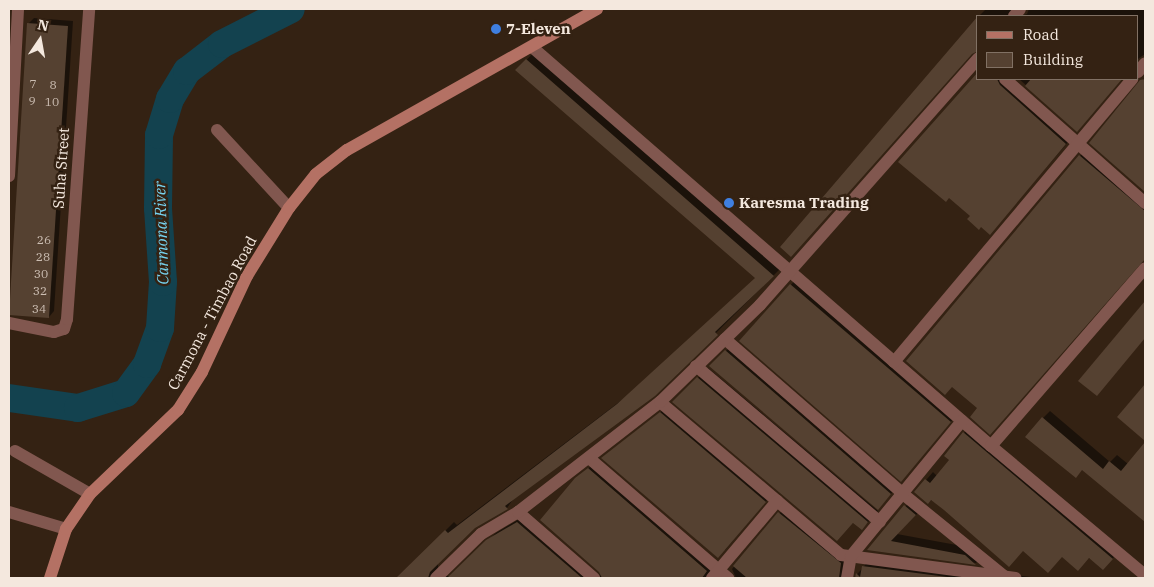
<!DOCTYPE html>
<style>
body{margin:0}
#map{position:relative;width:1154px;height:587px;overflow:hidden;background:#342213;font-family:"IBM Plex Serif",serif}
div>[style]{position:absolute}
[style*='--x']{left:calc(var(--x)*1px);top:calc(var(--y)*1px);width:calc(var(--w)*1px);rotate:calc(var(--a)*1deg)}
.shadow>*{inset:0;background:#0007}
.river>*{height:28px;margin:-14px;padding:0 14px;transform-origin:14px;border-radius:14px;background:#13424f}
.building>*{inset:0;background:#554131}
.minor>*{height:12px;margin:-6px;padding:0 6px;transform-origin:6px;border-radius:6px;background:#81574f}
.secondary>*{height:12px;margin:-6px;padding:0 6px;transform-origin:6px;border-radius:6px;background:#b47164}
.dots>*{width:14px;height:14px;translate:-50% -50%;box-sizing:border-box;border:2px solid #342213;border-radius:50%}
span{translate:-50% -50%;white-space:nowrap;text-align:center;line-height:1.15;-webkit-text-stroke:5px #342213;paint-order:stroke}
.number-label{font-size:12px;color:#ccbeb3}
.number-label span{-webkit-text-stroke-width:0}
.poi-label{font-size:15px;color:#f4e8de;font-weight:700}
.left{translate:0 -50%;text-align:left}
.street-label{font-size:15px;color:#f4e8de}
.water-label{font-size:16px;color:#76d3f0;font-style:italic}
.frame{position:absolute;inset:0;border:10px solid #f4e8de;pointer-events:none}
.legend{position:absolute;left:976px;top:15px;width:162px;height:65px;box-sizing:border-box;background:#342213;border:1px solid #817164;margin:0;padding:6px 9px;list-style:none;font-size:15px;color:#f4e8de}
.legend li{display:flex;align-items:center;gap:10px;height:25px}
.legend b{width:25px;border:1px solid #817164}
.north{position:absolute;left:15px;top:15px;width:50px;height:50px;-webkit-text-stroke:4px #342213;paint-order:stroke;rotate:12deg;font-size:14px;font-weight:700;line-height:20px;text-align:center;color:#f4e8de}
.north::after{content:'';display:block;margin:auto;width:18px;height:22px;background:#f4e8de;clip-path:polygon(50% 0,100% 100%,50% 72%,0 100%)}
</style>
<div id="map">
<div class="shadow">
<div style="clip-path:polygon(986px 9px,1016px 9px,1021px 16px,1027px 14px,1029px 9px,1145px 9px,1145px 54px,1138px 59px,1138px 16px,979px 16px)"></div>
<div style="clip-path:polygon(34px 18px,73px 21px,54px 311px,49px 317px,29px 23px)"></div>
<div style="clip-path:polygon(535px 51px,782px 267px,654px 395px,514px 498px,507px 508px,475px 527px,438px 563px,438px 576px,451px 576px,496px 533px,526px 515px,601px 576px,576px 479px,597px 461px,719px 578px,398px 578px,454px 522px,457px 525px,627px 396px,757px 278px,517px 70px)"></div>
<div style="clip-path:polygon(1145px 77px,1145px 191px,1091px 143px)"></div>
<div style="clip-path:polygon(978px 79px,1010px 79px,1074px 135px,990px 233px,949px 197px)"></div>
<div style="clip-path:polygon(1019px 79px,1121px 79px,1077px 130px)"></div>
<div style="clip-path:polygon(1088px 148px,1145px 199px,1145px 258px,998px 425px,979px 408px,1080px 156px)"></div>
<div style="clip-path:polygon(800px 275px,959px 412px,901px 480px,741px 340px)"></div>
<div style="clip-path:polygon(735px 342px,899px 485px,878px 508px,711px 366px)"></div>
<div style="clip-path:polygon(708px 368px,878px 511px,872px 518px,862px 528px,854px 522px,837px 540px,674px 402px)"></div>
<div style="clip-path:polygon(1145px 385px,1145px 439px,1118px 417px)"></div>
<div style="clip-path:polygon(668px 406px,772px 494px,725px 550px,603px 458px)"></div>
<div style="clip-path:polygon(1050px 411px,1110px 462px,1117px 455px,1128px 464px,1145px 444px,1145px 521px,1083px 469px,1043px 418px)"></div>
<div style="clip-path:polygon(971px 426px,1120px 551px,1110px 561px,1023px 550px,916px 492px,933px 472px,937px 476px,951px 460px,964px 433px)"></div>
<div style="clip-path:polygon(912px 499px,923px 508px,897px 534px,973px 548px,982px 556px,976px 563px,869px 549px)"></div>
<div style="clip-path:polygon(787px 505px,849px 555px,847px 572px,854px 578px,736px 578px,732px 569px)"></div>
<div style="clip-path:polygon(871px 558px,1039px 578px,854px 578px)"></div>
</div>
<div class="river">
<div style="--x:9;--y:398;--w:70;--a:8.2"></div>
<div style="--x:78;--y:408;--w:50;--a:-17.4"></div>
<div style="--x:126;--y:393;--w:36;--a:-54"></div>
<div style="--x:147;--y:364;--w:38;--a:-70"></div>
<div style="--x:160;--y:328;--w:46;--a:-86.3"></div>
<div style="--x:163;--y:282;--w:74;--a:-93.9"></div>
<div style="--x:158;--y:208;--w:73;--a:-89.2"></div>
<div style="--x:159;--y:135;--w:38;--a:-73"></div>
<div style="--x:170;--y:99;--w:33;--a:-59"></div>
<div style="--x:187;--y:71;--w:44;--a:-37.6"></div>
<div style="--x:222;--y:44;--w:77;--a:-26.9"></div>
</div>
<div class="building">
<div style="clip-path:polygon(978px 16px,978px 51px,972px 54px,791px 257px,780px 247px)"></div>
<div style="clip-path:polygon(27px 23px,68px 26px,49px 318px,9px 315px)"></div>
<div style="clip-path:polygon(526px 59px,774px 276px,715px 332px,718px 335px,655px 396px,505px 506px,508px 509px,475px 528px,430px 572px,428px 578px,396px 578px,445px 530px,448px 533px,617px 404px,755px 278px,515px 70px)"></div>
<div style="clip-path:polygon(978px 72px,978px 79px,997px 79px,1000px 85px,1066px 144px,990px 235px,981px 227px,979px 230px,967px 219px,970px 216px,949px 198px,946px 202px,898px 162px)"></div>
<div style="clip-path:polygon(1031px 79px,1122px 79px,1077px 132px,1025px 86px)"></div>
<div style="clip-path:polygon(1145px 79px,1145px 192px,1089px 143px,1140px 80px)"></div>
<div style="clip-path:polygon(1079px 155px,1145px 211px,1145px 259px,990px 435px,970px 417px,977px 408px,952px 387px,945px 395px,906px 361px)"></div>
<div style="clip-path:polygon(790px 284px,951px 422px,901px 482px,739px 341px)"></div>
<div style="clip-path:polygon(1145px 301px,1145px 338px,1097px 396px,1078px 381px)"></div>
<div style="clip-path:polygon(725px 350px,891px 494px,878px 510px,709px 366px)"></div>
<div style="clip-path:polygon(697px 377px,868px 522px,862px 530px,853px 523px,837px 541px,672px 402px)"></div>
<div style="clip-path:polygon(1145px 384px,1145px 441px,1117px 417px)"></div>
<div style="clip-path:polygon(660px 412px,766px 502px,718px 558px,601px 458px)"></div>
<div style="clip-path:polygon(1042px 417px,1103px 469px,1109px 461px,1121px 471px,1145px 442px,1145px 522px,1082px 470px,1076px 478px,1025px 437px)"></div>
<div style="clip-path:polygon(963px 432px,1113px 559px,1103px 570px,1089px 558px,1078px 571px,1062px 557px,1048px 573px,1023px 551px,1009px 567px,944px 510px,931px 500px,928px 504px,914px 492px,925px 479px,930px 483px,949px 460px,944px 456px)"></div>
<div style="clip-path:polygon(588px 468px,707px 571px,702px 578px,602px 578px,599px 572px,540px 520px,575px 478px)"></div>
<div style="clip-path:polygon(904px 505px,916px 515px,891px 541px,965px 555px,976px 565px,867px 550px)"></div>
<div style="clip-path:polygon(778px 512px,841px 563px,839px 578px,747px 578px,733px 566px)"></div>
<div style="clip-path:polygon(517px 522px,582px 578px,447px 578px,486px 540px)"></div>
<div style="clip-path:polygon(862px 566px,955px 578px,855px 578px,856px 573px,860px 577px)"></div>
</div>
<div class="minor">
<div style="--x:1014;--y:16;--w:9;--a:-49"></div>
<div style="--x:532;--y:47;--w:608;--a:41"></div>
<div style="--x:991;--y:446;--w:201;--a:40"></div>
<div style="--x:1138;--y:72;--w:11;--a:-52"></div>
<div style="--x:1005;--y:79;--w:187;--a:41.5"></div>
<div style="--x:217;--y:130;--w:106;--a:47.3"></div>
<div style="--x:9;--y:176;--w:167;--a:-86.9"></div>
<div style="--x:9;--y:323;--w:46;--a:11.3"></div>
<div style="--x:54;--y:332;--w:10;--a:-17"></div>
<div style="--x:64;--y:329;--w:10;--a:-73"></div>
<div style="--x:67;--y:319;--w:311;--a:-85.9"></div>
<div style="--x:725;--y:339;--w:236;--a:41"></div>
<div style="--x:903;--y:494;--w:132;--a:39.1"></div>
<div style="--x:894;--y:362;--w:370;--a:-49.9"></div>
<div style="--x:696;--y:366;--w:241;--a:40.3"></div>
<div style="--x:660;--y:402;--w:237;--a:40.2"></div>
<div style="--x:841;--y:555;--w:176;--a:7.5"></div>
<div style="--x:991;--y:446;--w:235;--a:-49.1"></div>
<div style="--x:15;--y:451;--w:86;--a:29.8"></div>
<div style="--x:589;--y:458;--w:184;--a:40.8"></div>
<div style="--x:9;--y:512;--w:59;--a:16.6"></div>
<div style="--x:518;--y:512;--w:101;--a:41"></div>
<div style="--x:436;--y:578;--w:63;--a:-44.4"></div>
<div style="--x:481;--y:534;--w:43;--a:-30.7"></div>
<div style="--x:518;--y:512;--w:180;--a:-37.8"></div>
<div style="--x:660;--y:402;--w:139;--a:-44.1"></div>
<div style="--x:760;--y:305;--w:329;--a:-48.5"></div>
<div style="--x:712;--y:578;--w:101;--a:-49.8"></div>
<div style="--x:847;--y:578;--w:22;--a:-80"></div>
<div style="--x:851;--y:556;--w:175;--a:-50.6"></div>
</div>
<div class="secondary">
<div style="--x:50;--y:578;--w:52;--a:-71.9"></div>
<div style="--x:66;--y:529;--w:42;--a:-55.6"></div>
<div style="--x:90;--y:494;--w:122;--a:-43.7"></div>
<div style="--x:178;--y:410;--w:45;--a:-57.7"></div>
<div style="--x:202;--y:372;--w:106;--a:-64.9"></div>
<div style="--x:247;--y:276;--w:80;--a:-58.3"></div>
<div style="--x:289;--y:208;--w:43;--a:-51.5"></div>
<div style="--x:316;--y:174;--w:39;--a:-38"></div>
<div style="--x:347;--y:150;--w:287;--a:-29.4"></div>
</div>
<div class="dots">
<div style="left:496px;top:29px;background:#3f7fe0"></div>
<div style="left:729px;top:203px;background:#3f7fe0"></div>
</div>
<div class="number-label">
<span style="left:33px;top:84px">7</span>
<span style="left:53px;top:85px">8</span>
<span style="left:32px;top:101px">9</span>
<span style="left:52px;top:102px">10</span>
<span style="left:44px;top:240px">26</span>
<span style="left:43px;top:257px">28</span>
<span style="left:41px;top:274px">30</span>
<span style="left:40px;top:291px">32</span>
<span style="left:39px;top:309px">34</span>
</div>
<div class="poi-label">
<span class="left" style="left:506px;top:29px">7-Eleven</span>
<span class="left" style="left:739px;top:203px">Karesma Trading</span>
</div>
<div class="street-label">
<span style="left:61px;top:168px;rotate:-86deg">Suha Street</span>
<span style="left:212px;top:313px;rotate:-62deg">Carmona - Timbao Road</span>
</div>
<div class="water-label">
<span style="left:161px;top:233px;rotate:-92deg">Carmona River</span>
</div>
<div class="frame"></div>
<ul class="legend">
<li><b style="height:6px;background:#b47164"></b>Road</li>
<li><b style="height:14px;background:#554131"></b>Building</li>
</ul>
<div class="north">N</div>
</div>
